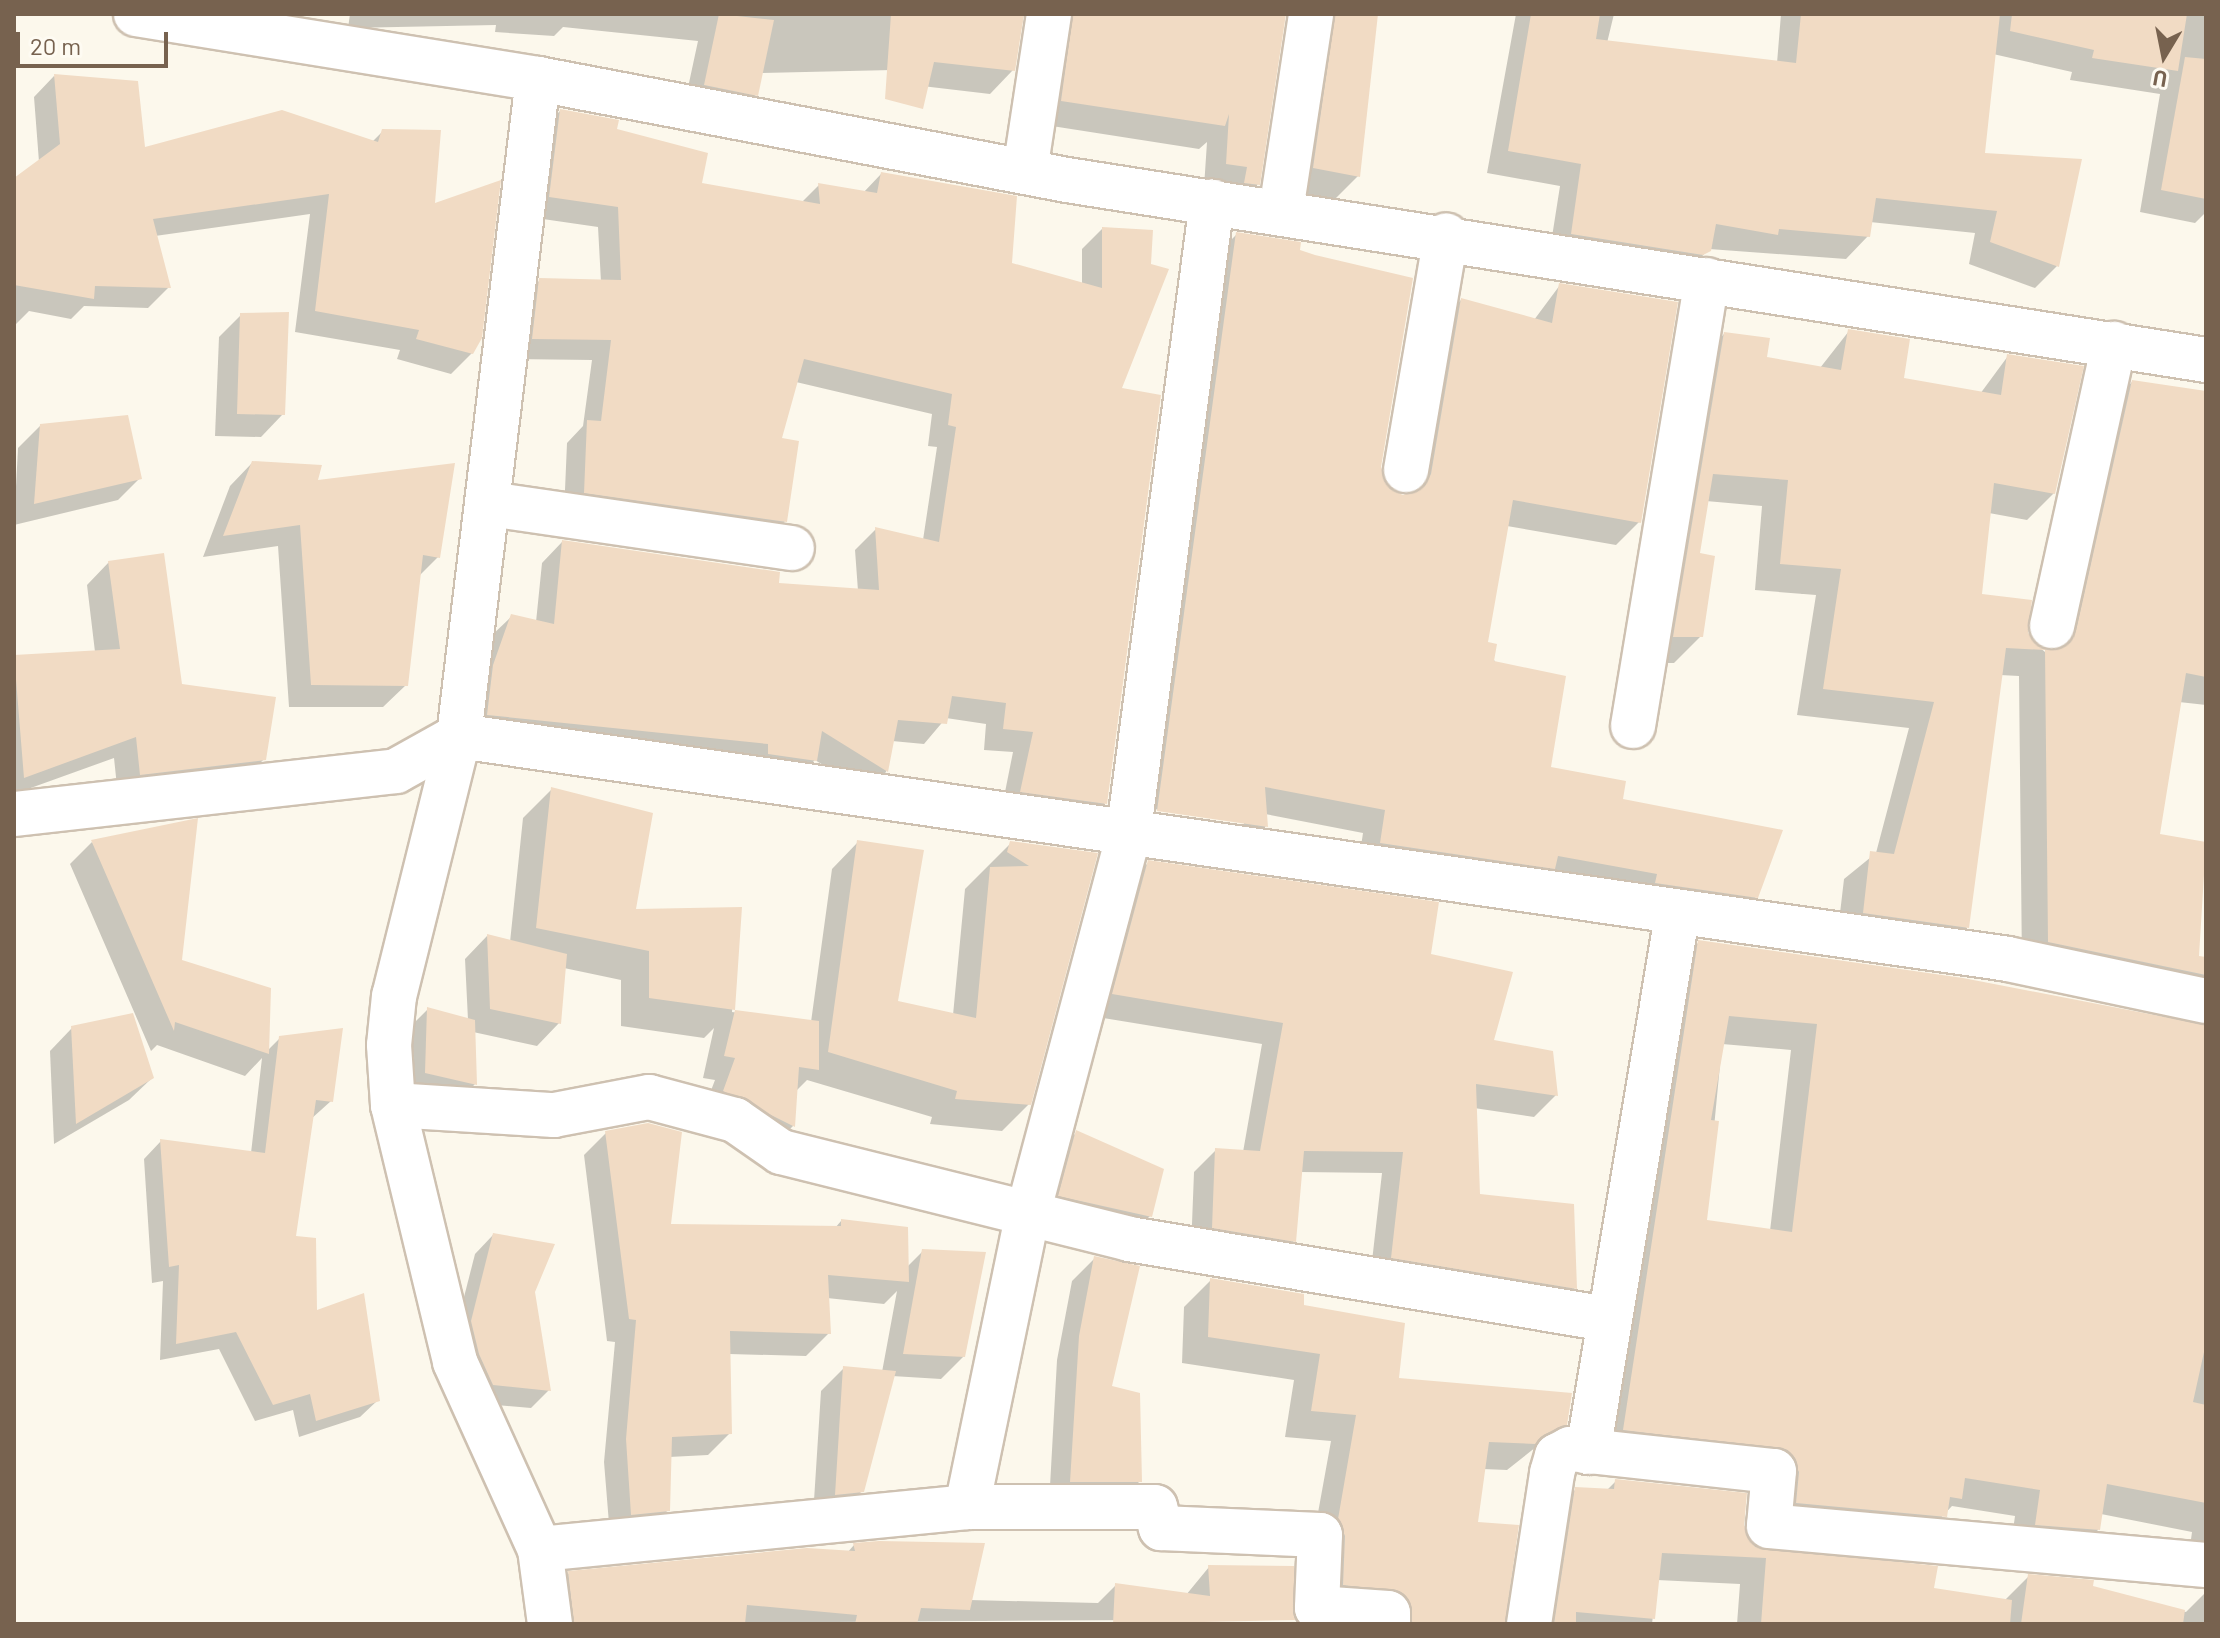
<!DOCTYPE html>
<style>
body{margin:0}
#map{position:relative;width:2220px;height:1638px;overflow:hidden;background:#fcf8ec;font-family:Barlow,sans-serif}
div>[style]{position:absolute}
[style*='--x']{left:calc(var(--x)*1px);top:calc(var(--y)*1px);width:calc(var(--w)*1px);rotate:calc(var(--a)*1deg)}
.shadow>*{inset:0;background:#0003}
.building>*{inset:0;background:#f1dbc4}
.roads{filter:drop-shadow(2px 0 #cec1b1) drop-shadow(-2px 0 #cec1b1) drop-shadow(0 2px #cec1b1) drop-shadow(0 -2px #cec1b1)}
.minor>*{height:44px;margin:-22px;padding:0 22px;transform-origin:22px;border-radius:22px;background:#fff}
span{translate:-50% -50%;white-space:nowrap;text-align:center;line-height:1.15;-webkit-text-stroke:8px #fefbf2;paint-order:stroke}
.frame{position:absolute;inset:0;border:16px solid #77624f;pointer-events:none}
.north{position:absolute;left:2124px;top:16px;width:80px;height:80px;-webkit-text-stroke:6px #fefbf2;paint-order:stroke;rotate:190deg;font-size:22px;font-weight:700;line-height:32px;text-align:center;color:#77624f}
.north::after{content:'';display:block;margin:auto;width:28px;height:36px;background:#77624f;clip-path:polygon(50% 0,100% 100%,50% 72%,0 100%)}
.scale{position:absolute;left:16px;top:32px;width:152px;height:36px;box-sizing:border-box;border:4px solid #77624f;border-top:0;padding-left:10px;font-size:24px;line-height:28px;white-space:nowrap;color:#77624f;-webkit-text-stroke:6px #fefbf2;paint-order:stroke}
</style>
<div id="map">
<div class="shadow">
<div style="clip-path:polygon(350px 14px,908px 14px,893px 70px,761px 73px,756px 95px,735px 116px,684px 106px,698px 41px,563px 27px,554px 36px,495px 32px,496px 25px,348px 28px)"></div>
<div style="clip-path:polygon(925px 14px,1024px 14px,1013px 70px,990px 94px,922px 86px)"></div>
<div style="clip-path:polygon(1032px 14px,1284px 14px,1258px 184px,1234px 208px,1204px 187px,1207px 142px,1199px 149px,1039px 124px)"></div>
<div style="clip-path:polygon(1296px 14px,1376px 14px,1358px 176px,1335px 199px,1291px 191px)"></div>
<div style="clip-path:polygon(1516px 14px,1614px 14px,1607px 43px,1777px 63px,1781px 14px,2206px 14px,2206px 212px,2195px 223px,2140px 212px,2160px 94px,2070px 80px,2072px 72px,1993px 54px,1983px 155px,2057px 266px,2035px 288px,1969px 264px,1975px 233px,1870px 222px,1868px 236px,1846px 259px,1709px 249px,1686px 273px,1549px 256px,1560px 186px,1487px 173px)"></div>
<div style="clip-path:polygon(54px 76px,143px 150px,372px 142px,383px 131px,433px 206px,472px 353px,451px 374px,397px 359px,400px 350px,295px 332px,310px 214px,155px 236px,169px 287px,148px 308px,84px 306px,71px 319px,29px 311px,14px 326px,14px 181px,39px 162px,34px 97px)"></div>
<div style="clip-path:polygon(560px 111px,615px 130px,700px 185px,801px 203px,819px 185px,863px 193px,881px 174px,1010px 265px,1082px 284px,1082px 249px,1102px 229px,1119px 390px,1105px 803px,1084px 824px,1001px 812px,1013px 752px,984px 750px,986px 724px,946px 718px,924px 744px,892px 741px,886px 772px,866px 792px,815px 760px,794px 780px,467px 735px,490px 637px,511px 617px,536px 622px,542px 563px,562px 542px,776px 585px,858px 591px,855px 550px,876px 529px,923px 540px,937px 447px,928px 446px,932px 414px,796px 382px,780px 440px,785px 521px,765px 542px,564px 513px,567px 443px,583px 426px,592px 360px,512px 359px,519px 301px,540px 280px,601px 282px,598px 227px,529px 217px,540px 131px)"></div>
<div style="clip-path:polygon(evenodd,1237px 234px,1298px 251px,1381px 480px,1400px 496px,1409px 496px,1438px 323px,1461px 300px,1534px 320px,1560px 285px,1639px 522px,1616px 545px,1507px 526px,1486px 644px,1549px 769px,1620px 801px,1756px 897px,1733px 920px,1358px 866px,1363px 833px,1265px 814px,1266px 826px,1243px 849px,1135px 834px,1214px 257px,1237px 234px,1147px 808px,1244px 822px,1244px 826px,1146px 812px,1147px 808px)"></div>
<div style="clip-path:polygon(241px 315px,283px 414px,261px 437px,215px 436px,219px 337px)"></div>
<div style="clip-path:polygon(evenodd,1849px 331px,1901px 380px,1980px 394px,2008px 356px,2054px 493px,2027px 520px,1989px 513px,1979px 596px,2045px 652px,2052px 652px,2106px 409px,2132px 382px,2206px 393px,2206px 705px,2179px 702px,2157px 835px,2206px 844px,2196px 957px,2206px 959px,2206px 1624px,1737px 1624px,1740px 1584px,1657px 1580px,1652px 1624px,1533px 1624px,1549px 1516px,1576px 1489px,1606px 1491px,1616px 1481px,1745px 1495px,1744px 1537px,1766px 1553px,1932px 1590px,2004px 1601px,2029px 1576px,2186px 1612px,2205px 1593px,2202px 1580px,2187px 1568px,2192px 1532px,2101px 1514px,2098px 1530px,2072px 1556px,2010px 1551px,2015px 1516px,1952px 1506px,1918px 1542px,1771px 1529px,1762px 1476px,1598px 1456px,1673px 968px,1699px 942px,2203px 1028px,2197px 1009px,2022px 968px,2019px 676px,2000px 675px,1967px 927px,1941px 954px,1837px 939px,1844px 879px,1876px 853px,1909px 728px,1797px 715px,1816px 595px,1755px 590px,1762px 506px,1706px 501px,1698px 555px,1701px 636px,1674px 663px,1648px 663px,1698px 361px,1724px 334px,1765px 358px,1820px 368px,1849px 331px,1722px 1044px,1791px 1050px,1770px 1231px,1705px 1222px,1722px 1044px)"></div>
<div style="clip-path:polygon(40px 426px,140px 478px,118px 500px,14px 525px,18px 448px)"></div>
<div style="clip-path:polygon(252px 463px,315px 482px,438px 557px,419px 576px,406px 685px,383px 707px,289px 707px,278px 546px,203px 557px,230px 486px)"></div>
<div style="clip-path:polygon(109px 562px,180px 685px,264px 759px,242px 782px,118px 796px,114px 758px,14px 794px,14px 657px,95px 652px,87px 585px)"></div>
<div style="clip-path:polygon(552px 789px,633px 911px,740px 909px,732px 1012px,811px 1022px,832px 869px,858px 842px,896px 1002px,953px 1015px,965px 889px,1011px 843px,1095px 855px,1029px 1104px,1002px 1131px,930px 1124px,932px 1117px,807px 1080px,795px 1092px,793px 1126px,771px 1148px,702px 1114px,715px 1080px,703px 1078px,714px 1028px,704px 1038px,621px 1026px,621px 980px,564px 968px,559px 1023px,537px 1046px,473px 1032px,475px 1084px,453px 1107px,403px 1095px,405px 1032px,428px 1009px,468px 1020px,465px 959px,487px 936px,510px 942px,523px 818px)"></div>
<div style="clip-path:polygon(92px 842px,180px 961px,267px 1051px,280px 1038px,331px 1101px,311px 1119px,294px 1237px,315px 1313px,378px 1400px,360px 1417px,299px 1437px,293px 1410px,255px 1421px,219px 1349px,160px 1360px,163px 1281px,152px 1283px,144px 1159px,161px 1141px,251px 1153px,262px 1058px,245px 1076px,157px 1045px,151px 1051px,70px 864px)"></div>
<div style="clip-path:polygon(1148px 863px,1429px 956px,1492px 1042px,1556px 1095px,1534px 1117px,1474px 1108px,1478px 1196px,1575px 1288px,1553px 1310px,1370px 1279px,1382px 1173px,1300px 1172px,1294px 1241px,1272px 1263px,1191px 1249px,1194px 1172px,1216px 1150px,1243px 1152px,1262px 1044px,1091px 1016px,1126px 885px)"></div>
<div style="clip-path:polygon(72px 1028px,152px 1078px,129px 1100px,54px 1144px,50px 1051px)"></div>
<div style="clip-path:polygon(606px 1133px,668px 1226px,835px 1228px,841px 1221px,907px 1267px,923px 1251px,964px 1356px,941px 1379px,892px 1376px,862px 1491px,839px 1514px,813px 1516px,821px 1391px,844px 1368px,882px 1372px,897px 1291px,884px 1304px,827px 1298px,829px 1333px,806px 1356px,729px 1354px,730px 1433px,708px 1455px,669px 1457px,668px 1510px,646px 1533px,610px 1536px,604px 1462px,615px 1342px,607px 1341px,584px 1155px)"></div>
<div style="clip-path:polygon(1076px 1133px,1150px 1216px,1128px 1239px,1037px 1218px,1054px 1155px)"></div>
<div style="clip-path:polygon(493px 1235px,533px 1292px,549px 1390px,531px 1408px,475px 1403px,453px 1340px,475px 1254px)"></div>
<div style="clip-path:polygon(1095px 1258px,1109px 1388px,1140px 1481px,1117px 1504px,1049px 1504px,1057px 1360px,1072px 1281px)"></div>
<div style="clip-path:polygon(1211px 1280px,1302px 1307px,1396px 1380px,1565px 1424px,1507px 1470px,1483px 1469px,1476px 1524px,1503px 1624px,1380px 1624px,1317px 1611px,1312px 1546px,1331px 1441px,1285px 1437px,1294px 1380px,1182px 1363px,1184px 1307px)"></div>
<div style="clip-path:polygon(854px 1545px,970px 1600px,1098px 1603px,1116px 1585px,1186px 1595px,1209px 1567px,1293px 1619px,549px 1624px,546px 1596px,569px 1573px,847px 1553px)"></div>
</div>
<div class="building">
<div style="clip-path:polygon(719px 14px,774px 20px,758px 96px,704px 85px)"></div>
<div style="clip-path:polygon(891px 14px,1024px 14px,1015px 71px,934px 62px,923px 109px,885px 99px)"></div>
<div style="clip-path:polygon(1073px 14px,1286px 14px,1260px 185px,1244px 183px,1247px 167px,1226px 164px,1229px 114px,1225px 126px,1061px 101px)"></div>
<div style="clip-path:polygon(1335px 14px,1378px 14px,1360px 177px,1313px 168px)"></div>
<div style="clip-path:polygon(1531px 14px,1600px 14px,1596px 39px,1796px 63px,1801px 14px,2000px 14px,1985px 153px,2082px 159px,2059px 267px,1990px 242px,1997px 211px,1876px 198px,1870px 237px,1779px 229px,1778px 235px,1716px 224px,1711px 251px,1703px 255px,1571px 234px,1581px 164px,1508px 151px)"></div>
<div style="clip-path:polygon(2012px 14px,2187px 14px,2178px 71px,2092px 58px,2094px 50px,2010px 31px)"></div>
<div style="clip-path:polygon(2185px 57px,2206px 59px,2206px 199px,2161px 190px)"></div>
<div style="clip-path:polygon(54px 74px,138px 81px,145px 147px,282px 110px,378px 142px,382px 129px,441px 130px,435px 203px,501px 180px,482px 338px,473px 354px,416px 339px,419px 330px,315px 311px,329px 194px,153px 219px,171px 288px,95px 286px,94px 299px,14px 285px,14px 178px,60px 144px)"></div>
<div style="clip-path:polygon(560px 109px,619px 120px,617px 129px,708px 153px,702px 183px,820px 204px,818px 183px,877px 193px,881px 172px,1017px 196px,1012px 263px,1102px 288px,1102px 227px,1153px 230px,1151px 264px,1169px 269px,1122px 388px,1161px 395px,1107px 804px,1020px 792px,1033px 732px,1003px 729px,1006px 703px,952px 696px,947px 724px,898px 720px,888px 772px,822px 731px,817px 761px,768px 754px,768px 744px,487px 715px,493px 665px,511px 614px,554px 624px,562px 540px,780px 572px,779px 583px,879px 590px,875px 527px,939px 542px,956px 427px,948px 425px,952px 394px,804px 359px,782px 438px,799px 441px,787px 522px,584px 493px,587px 420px,601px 421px,611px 340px,532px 339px,539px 278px,621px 280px,618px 207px,549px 197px)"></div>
<div style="clip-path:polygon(1236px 232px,1301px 242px,1300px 250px,1315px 255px,1413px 278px,1381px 467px,1390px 489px,1403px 495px,1425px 486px,1431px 474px,1461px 298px,1552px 323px,1559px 283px,1678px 302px,1641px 523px,1513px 500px,1488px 642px,1497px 644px,1494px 661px,1566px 676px,1551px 767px,1626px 781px,1623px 799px,1783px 830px,1758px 898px,1655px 883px,1657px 874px,1558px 856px,1555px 869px,1380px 843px,1385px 810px,1265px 787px,1268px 827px,1157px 811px)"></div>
<div style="clip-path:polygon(289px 312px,285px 415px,237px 414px,240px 313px)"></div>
<div style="clip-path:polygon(1848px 329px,1910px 339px,1904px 378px,2001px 395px,2007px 354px,2084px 366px,2055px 494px,1994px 483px,1982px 594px,2032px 600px,2028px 633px,2047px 650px,2070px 643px,2076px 631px,2132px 380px,2206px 391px,2206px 677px,2186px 673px,2160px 834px,2206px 842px,2199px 956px,2206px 957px,2206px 975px,2048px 942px,2045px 650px,2006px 648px,1969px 928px,1863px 913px,1870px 851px,1894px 854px,1934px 702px,1823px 689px,1841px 569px,1780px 564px,1788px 480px,1713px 474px,1700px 553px,1715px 556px,1703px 637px,1673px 637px,1724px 332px,1770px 338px,1767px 357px,1841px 370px)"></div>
<div style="clip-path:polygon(128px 415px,142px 479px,34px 504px,40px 424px)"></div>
<div style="clip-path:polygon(252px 461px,322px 465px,318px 480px,455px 463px,440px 558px,423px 555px,408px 686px,311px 685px,300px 525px,223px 536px)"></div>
<div style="clip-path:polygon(164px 553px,182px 684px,276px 697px,266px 760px,140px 775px,136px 737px,24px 778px,14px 655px,120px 649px,108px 561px)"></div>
<div style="clip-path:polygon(551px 787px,653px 813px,636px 909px,742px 907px,735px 1010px,649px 998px,649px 951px,536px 928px)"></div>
<div style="clip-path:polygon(198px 818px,182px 960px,271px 988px,269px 1054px,175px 1022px,174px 1031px,91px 840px)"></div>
<div style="clip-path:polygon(857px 840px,924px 850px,898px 1001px,976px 1018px,990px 867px,1029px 866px,1007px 852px,1010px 841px,1098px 853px,1031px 1105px,955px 1099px,957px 1091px,828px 1052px)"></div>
<div style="clip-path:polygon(1148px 860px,1439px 902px,1431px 954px,1513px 972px,1494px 1040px,1553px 1051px,1558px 1096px,1476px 1084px,1480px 1194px,1574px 1204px,1577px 1289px,1391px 1258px,1403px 1152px,1304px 1151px,1296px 1242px,1212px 1228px,1215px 1148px,1260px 1151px,1283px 1023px,1112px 994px)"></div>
<div style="clip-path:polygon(487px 934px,567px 954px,561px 1024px,490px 1009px)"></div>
<div style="clip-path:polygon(evenodd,1698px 940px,1963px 978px,2206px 1025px,2206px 1343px,2193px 1402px,2206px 1405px,2206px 1503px,2107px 1484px,2100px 1530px,2035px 1525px,2040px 1490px,1965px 1478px,1962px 1499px,1950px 1497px,1947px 1517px,1796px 1503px,1799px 1472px,1788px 1450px,1623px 1430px,1698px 940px,1729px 1016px,1817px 1024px,1792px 1232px,1707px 1220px,1719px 1121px,1711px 1120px,1729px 1016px)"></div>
<div style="clip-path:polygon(427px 1007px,475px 1020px,477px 1085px,425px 1073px)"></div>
<div style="clip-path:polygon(735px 1010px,819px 1021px,819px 1070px,799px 1067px,795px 1127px,723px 1091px,735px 1058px,724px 1056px)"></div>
<div style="clip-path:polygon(133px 1013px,154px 1078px,76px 1124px,71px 1026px)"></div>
<div style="clip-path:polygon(343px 1028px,333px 1102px,316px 1100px,296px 1236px,316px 1238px,317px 1310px,364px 1293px,380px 1401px,316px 1421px,310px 1394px,273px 1405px,236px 1332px,176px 1344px,179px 1265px,169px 1267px,160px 1139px,265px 1153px,279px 1036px)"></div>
<div style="clip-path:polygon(648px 1123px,682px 1132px,671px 1224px,841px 1226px,841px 1219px,908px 1227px,909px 1282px,828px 1275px,831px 1334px,730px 1331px,732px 1434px,672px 1437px,670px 1511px,631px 1515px,626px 1439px,636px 1320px,629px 1319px,605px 1131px)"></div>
<div style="clip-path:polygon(1076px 1130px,1164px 1169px,1152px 1217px,1058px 1196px)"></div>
<div style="clip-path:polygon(493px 1233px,555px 1244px,535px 1292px,551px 1391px,493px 1385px,479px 1354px,471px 1321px)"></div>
<div style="clip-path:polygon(922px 1249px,986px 1252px,965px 1357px,903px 1354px)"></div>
<div style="clip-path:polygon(1094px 1256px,1140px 1266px,1112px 1386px,1140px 1393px,1142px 1482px,1070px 1482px,1079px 1336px)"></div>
<div style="clip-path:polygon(1210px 1278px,1304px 1294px,1304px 1305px,1405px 1323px,1399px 1378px,1572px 1393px,1567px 1425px,1536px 1444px,1489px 1442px,1478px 1522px,1519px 1525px,1505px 1624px,1413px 1624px,1401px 1592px,1343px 1585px,1345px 1536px,1338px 1519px,1356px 1415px,1311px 1411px,1320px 1354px,1208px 1337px)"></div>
<div style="clip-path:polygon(843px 1366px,896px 1371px,864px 1492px,835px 1495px)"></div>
<div style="clip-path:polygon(1615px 1479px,1747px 1493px,1744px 1525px,1755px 1547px,1938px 1566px,1934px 1588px,2012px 1600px,2010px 1624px,1761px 1624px,1766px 1558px,1662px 1553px,1655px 1619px,1576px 1612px,1576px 1624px,1554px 1624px,1575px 1487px,1614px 1489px)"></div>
<div style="clip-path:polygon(879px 1541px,985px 1543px,970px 1610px,921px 1608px,917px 1624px,855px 1624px,857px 1615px,747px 1605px,745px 1624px,574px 1624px,568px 1571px,807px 1548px,855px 1551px,853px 1543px)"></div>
<div style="clip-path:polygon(1208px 1565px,1294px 1566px,1295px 1620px,1113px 1624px,1115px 1583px,1210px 1596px)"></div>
<div style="clip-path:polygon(2028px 1574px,2094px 1580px,2093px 1586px,2185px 1610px,2183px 1624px,2021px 1624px)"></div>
</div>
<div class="roads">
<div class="minor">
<div style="--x:136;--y:14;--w:407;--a:9.2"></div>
<div style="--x:538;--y:79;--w:539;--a:10.81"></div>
<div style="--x:1067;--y:180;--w:1153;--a:8.98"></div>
<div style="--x:538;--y:79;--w:662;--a:96.86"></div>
<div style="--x:459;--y:736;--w:268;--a:104"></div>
<div style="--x:394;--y:996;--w:49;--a:95.8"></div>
<div style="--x:389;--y:1045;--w:60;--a:86.2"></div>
<div style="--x:393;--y:1105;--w:264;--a:76.4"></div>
<div style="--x:455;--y:1362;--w:205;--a:65.6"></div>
<div style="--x:540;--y:1549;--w:76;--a:82.4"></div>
<div style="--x:1025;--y:171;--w:159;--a:-81.3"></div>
<div style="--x:1281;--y:211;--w:199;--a:-81.3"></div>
<div style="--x:1406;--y:470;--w:238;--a:-80.3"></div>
<div style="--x:489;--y:504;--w:306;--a:8.3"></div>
<div style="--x:2052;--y:626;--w:289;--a:-77.6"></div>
<div style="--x:1633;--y:726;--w:452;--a:-80.6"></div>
<div style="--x:14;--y:814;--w:384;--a:-6.4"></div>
<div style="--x:396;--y:771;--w:72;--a:-29.1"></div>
<div style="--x:459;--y:736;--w:1565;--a:8.19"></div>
<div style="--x:2008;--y:959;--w:202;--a:12"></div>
<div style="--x:393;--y:1105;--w:161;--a:3.6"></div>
<div style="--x:554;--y:1115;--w:97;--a:-10.7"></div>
<div style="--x:649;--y:1097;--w:89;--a:15"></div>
<div style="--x:735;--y:1120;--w:56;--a:34.8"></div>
<div style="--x:781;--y:1152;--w:359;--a:14"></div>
<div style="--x:1129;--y:1239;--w:485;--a:9.5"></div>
<div style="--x:1588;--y:1452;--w:543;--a:-80.57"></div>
<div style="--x:967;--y:1507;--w:300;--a:-78.3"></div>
<div style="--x:1028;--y:1213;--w:389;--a:-75.1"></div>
<div style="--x:1128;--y:837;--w:641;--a:-82.46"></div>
<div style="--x:540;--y:1549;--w:429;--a:-5.6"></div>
<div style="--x:967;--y:1507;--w:188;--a:0"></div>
<div style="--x:1155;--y:1507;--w:22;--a:74"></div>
<div style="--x:1161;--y:1528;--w:159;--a:2.5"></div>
<div style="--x:1320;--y:1535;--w:73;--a:92.4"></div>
<div style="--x:1317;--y:1608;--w:71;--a:4"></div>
<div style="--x:1388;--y:1613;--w:11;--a:90"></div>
<div style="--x:1529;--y:1624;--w:153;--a:-81.3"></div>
<div style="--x:1552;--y:1473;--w:18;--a:-74"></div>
<div style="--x:1557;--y:1456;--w:15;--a:-28"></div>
<div style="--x:1570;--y:1449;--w:205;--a:6.2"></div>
<div style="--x:1774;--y:1471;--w:55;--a:95.2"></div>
<div style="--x:1769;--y:1526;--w:439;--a:5.1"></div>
</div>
</div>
<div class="frame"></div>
<div class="north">U</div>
<div class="scale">20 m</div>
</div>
